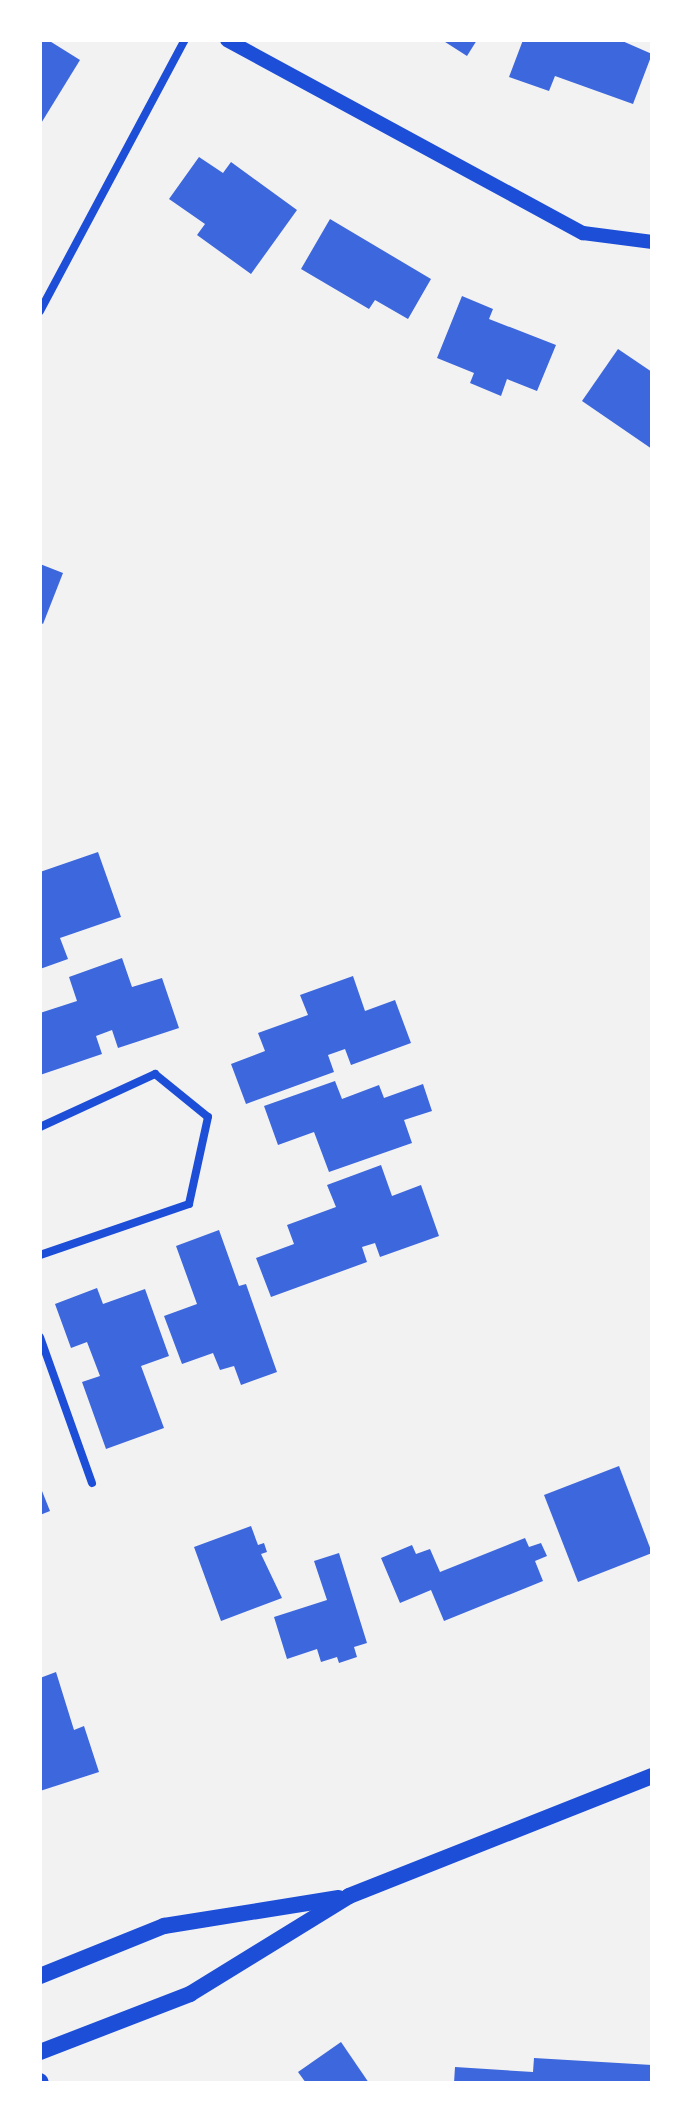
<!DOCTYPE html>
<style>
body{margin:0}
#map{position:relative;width:692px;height:2123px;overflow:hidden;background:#f2f2f2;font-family:Manrope,sans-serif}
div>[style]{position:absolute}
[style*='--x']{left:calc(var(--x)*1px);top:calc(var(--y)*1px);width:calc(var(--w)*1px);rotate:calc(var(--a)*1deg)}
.building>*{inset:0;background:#3d67dc}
.minor>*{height:8px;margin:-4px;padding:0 4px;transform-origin:4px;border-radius:4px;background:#1d4ed8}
.tertiary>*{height:14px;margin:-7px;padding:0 7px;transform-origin:7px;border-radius:7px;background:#1d4ed8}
.secondary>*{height:16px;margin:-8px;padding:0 8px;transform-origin:8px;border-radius:8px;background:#1d4ed8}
span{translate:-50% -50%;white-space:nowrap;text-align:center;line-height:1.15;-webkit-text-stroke:6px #fff;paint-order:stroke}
.frame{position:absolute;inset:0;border:42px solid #fff;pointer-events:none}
</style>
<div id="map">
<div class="building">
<div style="clip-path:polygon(40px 40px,48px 40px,80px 60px,40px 125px)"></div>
<div style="clip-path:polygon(442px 40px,477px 40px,467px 56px)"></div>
<div style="clip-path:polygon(523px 40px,620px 40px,652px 54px,633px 104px,555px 76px,549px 91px,509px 77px)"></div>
<div style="clip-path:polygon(199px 157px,223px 173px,231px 162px,297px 210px,251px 274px,197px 235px,205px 224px,169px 199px)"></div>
<div style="clip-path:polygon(330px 219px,431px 279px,408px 319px,375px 300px,369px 309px,301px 269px)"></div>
<div style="clip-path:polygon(462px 296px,493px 309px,489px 319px,556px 345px,537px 391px,507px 379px,501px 396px,470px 383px,474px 373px,437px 358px)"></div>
<div style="clip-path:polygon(618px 349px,652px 372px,652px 449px,582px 401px)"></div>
<div style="clip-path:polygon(40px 564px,63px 573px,43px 624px,40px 622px)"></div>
<div style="clip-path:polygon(98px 852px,121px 917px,60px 938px,68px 959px,40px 969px,40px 872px)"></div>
<div style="clip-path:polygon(122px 958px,132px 987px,162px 978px,179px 1028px,118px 1048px,112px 1030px,96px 1036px,102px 1054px,40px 1075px,40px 1013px,77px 1001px,69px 977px)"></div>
<div style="clip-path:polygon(353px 976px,365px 1011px,395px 1000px,411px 1043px,351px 1065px,345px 1049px,328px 1055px,334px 1072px,246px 1104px,231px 1064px,265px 1051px,258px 1033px,308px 1015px,300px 995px)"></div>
<div style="clip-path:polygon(335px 1081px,342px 1099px,379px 1085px,384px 1098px,423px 1084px,432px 1111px,404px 1120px,412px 1143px,329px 1172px,314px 1132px,278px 1145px,264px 1106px)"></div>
<div style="clip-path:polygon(381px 1165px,392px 1196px,421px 1185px,439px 1236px,380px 1257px,375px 1243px,362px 1247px,367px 1262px,271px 1297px,256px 1258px,294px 1244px,287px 1225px,336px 1207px,327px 1185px)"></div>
<div style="clip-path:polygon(219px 1230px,239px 1286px,246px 1284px,277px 1372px,241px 1385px,234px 1366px,220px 1370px,213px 1353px,182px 1364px,164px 1316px,197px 1304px,176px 1246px)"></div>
<div style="clip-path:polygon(97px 1288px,103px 1304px,145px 1289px,169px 1356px,141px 1366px,164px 1428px,106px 1449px,82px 1382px,100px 1376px,87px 1342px,71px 1348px,55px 1304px)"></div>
<div style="clip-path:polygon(619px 1466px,652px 1553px,578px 1582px,544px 1495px)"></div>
<div style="clip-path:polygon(40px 1486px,50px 1511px,40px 1515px)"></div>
<div style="clip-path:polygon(251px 1526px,258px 1545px,264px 1543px,267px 1552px,261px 1554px,282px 1598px,221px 1621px,194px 1547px)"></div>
<div style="clip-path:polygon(525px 1538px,529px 1547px,541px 1543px,547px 1556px,535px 1561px,543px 1581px,444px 1621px,431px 1590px,400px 1603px,381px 1558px,412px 1545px,416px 1554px,430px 1549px,440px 1572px)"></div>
<div style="clip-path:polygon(339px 1553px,367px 1643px,354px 1647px,357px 1657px,339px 1663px,337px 1657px,321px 1662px,317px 1649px,287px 1659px,274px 1617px,327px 1600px,314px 1561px)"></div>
<div style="clip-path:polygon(56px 1672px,74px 1730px,84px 1726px,99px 1772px,40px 1791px,40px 1678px)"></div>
<div style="clip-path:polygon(341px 2042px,369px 2083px,306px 2083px,298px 2072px)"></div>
<div style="clip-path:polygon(534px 2058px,652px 2065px,652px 2083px,454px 2083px,455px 2067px,533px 2072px)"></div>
</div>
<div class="minor">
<div style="--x:40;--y:311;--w:307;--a:-61.9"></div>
<div style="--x:40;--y:1127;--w:127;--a:-24.7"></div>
<div style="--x:155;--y:1074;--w:68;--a:39.1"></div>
<div style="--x:208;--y:1117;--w:89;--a:102.3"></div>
<div style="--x:189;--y:1204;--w:157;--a:161.1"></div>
<div style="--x:40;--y:1337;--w:155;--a:70.4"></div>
</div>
<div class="tertiary">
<div style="--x:227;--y:40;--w:405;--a:28.5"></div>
<div style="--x:583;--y:233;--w:70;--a:7.4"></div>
</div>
<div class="secondary">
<div style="--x:40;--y:1976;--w:134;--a:-22"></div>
<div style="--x:164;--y:1926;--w:177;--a:-9.1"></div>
<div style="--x:40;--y:2052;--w:161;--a:-21.1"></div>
<div style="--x:190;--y:1994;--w:187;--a:-31.6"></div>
<div style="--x:349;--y:1896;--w:326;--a:-21.6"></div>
<div style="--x:40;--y:2081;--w:2;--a:63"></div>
</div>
<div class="frame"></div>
</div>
